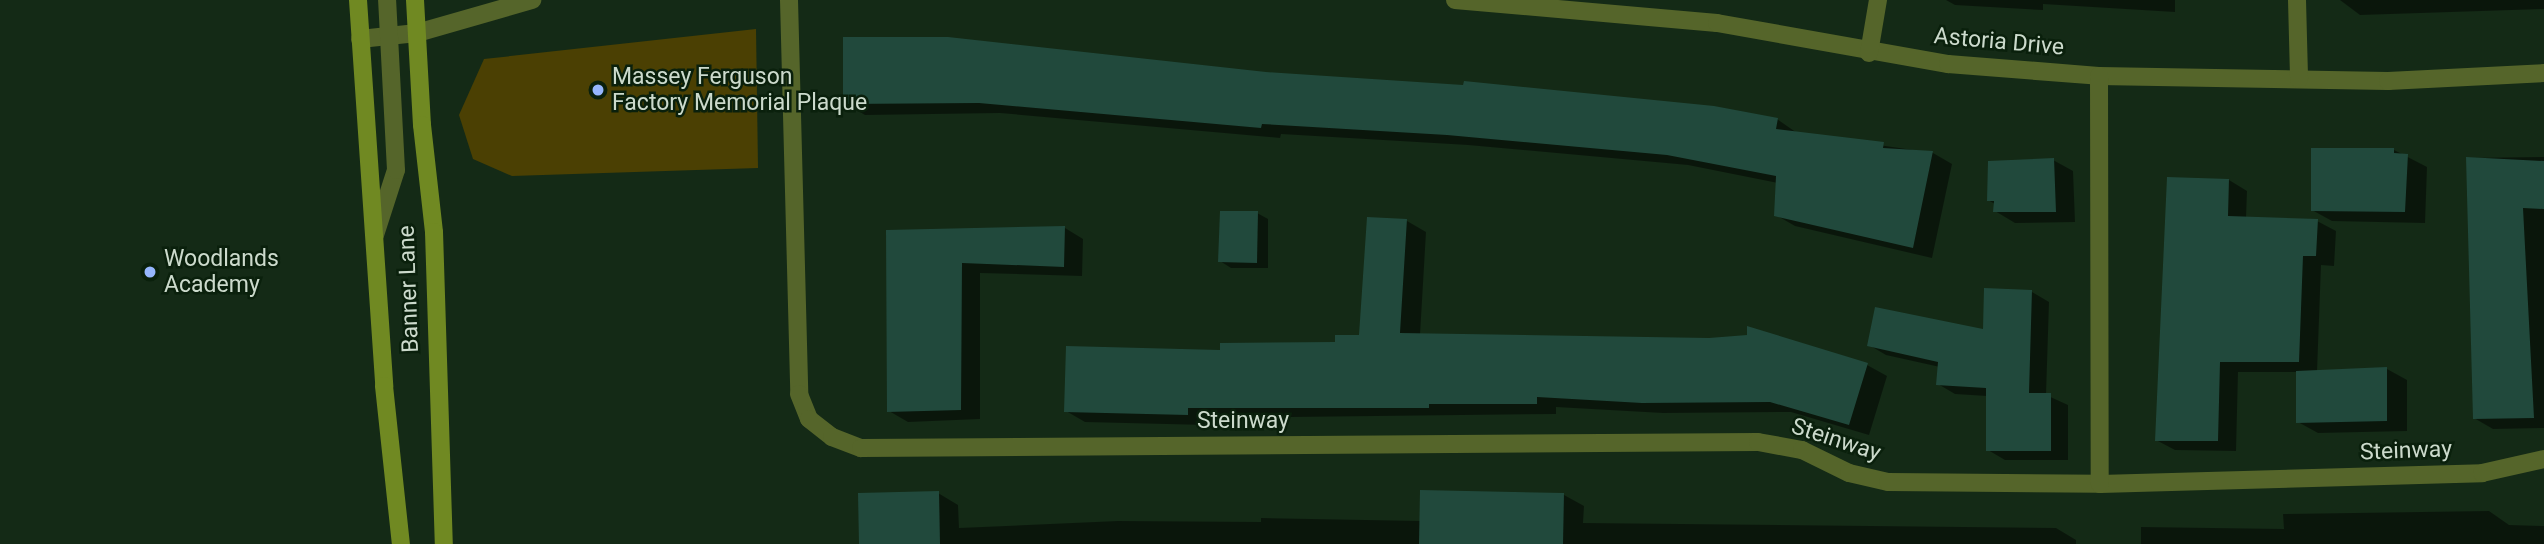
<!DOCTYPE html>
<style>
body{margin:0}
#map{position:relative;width:2544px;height:544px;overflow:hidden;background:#142a16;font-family:Roboto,sans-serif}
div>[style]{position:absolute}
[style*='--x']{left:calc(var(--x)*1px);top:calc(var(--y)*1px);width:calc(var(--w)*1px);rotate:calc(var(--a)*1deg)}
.green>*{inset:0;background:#4b4003}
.shadow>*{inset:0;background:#0007}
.building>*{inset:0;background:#21493c}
.street>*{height:18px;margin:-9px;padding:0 9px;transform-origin:9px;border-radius:9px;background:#55652a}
.secondary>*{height:18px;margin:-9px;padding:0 9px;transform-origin:9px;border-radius:9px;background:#708922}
.dots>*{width:19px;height:19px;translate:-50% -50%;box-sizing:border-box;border:4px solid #0a200c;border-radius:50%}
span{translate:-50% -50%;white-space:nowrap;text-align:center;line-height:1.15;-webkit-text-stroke:5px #0a200c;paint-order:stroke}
.street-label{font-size:23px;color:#ccdacc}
.poi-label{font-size:23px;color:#ccdacc}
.left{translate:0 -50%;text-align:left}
</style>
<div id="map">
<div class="green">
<div style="clip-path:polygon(756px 29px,758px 168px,512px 176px,473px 159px,459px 115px,484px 59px)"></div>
</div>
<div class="shadow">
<div style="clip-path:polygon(1946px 0,2175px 0,2175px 12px,2043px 4px,2043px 10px,1955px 5px)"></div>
<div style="clip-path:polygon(2340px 0,2544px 0,2544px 9px,2360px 15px)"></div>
<div style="clip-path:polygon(1266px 74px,1777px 119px,1797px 133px,1933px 153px,1952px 164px,1932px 258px,1795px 226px,1776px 215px,1778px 183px,1688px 165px,1468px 145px,1281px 134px,1280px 138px,1000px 113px,865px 115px,845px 103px)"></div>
<div style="clip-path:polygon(2394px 150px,2427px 167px,2425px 223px,2332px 221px,2312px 210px)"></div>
<div style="clip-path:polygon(2544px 157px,2544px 428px,2493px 429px,2474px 418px,2468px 158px)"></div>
<div style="clip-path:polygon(2053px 160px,2073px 171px,2075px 222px,2015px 223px,1995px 211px,1995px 204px,1988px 200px)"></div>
<div style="clip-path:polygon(2229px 180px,2247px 191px,2246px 218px,2317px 221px,2336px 231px,2334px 266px,2321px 265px,2317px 372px,2387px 369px,2407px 380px,2407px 431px,2318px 433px,2298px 422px,2298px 372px,2238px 372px,2236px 451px,2175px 450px,2156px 440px)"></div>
<div style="clip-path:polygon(1257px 213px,1268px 219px,1268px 268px,1231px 268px,1220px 261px)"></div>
<div style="clip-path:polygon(1369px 218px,1407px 221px,1426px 232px,1420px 335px,1709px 340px,1749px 337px,1749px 328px,1867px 365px,1887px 376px,1869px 435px,1791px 412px,1663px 413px,1556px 407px,1556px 414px,1207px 418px,1207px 425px,1085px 422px,1066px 411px,1222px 352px,1337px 344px,1361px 337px)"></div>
<div style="clip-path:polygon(1065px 228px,1083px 239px,1082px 276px,980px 273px,980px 419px,908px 422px,889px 411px,888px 231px)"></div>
<div style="clip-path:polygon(2032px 292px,2049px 302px,2046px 395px,2068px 405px,2068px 460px,2005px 460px,1988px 450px,1987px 396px,1955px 394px,1938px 384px,1940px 367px,1886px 355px,1869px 345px,1985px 332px)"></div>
<div style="clip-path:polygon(938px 493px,958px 505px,959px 528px,1118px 521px,1261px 522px,1261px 518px,1421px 521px,1564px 495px,1584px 506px,1583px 523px,2056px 528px,2076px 540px,2076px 544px,861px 544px)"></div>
<div style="clip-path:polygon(2489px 511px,2509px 525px,2544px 526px,2544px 544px,2141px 544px,2141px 527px,2284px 529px,2283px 514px)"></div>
</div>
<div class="building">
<div style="clip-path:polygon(843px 37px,948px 37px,1266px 72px,1463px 85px,1464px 81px,1714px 106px,1778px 118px,1776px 129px,1884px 142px,1883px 148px,1933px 151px,1913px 248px,1774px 216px,1776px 176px,1667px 155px,1447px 135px,1262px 124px,1261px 128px,979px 103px,843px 104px)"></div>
<div style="clip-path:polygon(2311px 148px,2394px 148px,2394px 153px,2408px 154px,2405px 212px,2311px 211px)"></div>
<div style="clip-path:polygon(2466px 157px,2544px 161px,2544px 209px,2523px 208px,2534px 418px,2473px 419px)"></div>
<div style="clip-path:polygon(2054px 158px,2056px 212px,1993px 212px,1994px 201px,1987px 201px,1988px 161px)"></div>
<div style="clip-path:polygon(2167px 177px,2229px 179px,2228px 216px,2318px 219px,2316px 256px,2303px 256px,2299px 362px,2220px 362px,2218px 441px,2155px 441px)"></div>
<div style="clip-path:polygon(1220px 211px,1258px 211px,1257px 263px,1218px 262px)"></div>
<div style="clip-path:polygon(1367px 217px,1407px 219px,1400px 333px,1709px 338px,1747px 335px,1747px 326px,1868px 363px,1849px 425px,1770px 402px,1642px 403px,1537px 397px,1537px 404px,1429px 404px,1429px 408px,1188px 408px,1188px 415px,1064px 412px,1066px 346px,1220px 350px,1220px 343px,1335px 342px,1335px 335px,1359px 335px)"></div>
<div style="clip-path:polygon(1065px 226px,1064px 267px,962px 263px,961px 410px,887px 412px,886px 230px)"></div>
<div style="clip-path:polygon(1984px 288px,2032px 290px,2029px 393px,2051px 393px,2051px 451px,1986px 451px,1986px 388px,1936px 385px,1938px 362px,1867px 346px,1875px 307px,1983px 329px)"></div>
<div style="clip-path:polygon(2387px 367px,2387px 421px,2296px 423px,2296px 371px)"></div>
<div style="clip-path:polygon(1420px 490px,1564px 493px,1563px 544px,1419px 544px)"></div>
<div style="clip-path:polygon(939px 491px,940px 544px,859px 544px,858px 493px)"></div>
</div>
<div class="street">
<div style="--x:789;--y:0;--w:394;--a:88.5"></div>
<div style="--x:799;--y:394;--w:27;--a:68"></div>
<div style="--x:809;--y:419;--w:29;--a:38"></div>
<div style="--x:832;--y:437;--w:31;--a:21"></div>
<div style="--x:861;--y:448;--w:897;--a:-0.38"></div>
<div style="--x:1758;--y:442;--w:45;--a:10.3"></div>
<div style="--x:1802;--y:450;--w:52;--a:26.1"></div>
<div style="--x:1849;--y:473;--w:40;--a:13"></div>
<div style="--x:1888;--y:482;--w:212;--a:0.5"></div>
<div style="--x:2100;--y:484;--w:382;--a:-1.6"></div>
<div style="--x:2482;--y:473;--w:64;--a:-12.7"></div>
<div style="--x:1455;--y:0;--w:263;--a:5"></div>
<div style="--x:1717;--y:23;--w:235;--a:10.1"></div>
<div style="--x:1948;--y:64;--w:151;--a:4.5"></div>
<div style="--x:2099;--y:76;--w:289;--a:1"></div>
<div style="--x:2388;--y:81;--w:156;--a:-2.9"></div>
<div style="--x:2297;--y:0;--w:79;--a:88.5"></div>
<div style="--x:360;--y:39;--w:57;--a:-6"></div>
<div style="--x:417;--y:33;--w:120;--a:-16"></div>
<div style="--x:1869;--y:53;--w:54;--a:-80.4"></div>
<div style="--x:2099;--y:76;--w:408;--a:89.9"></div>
<div style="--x:375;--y:235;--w:68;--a:-72.1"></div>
<div style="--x:396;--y:170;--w:170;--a:-93"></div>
</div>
<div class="secondary">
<div style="--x:358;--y:0;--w:387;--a:86.1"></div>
<div style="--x:384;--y:386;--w:159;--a:83.9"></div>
<div style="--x:415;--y:0;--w:125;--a:86.8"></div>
<div style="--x:422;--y:125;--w:108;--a:83.6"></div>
<div style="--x:434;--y:232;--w:312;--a:88.2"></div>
</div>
<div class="dots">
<div style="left:598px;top:90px;background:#96b6fd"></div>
<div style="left:150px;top:272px;background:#96b6fd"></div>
</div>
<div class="street-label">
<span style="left:1999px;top:42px;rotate:5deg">Astoria Drive</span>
<span style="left:409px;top:289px;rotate:-92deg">Banner Lane</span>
<span style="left:1243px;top:421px">Steinway</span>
<span style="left:1836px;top:440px;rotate:18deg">Steinway</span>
<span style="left:2406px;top:451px;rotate:-2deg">Steinway</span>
</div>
<div class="poi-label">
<span class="left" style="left:612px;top:90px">Massey Ferguson<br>Factory Memorial Plaque</span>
<span class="left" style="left:164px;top:272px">Woodlands<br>Academy</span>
</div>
</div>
